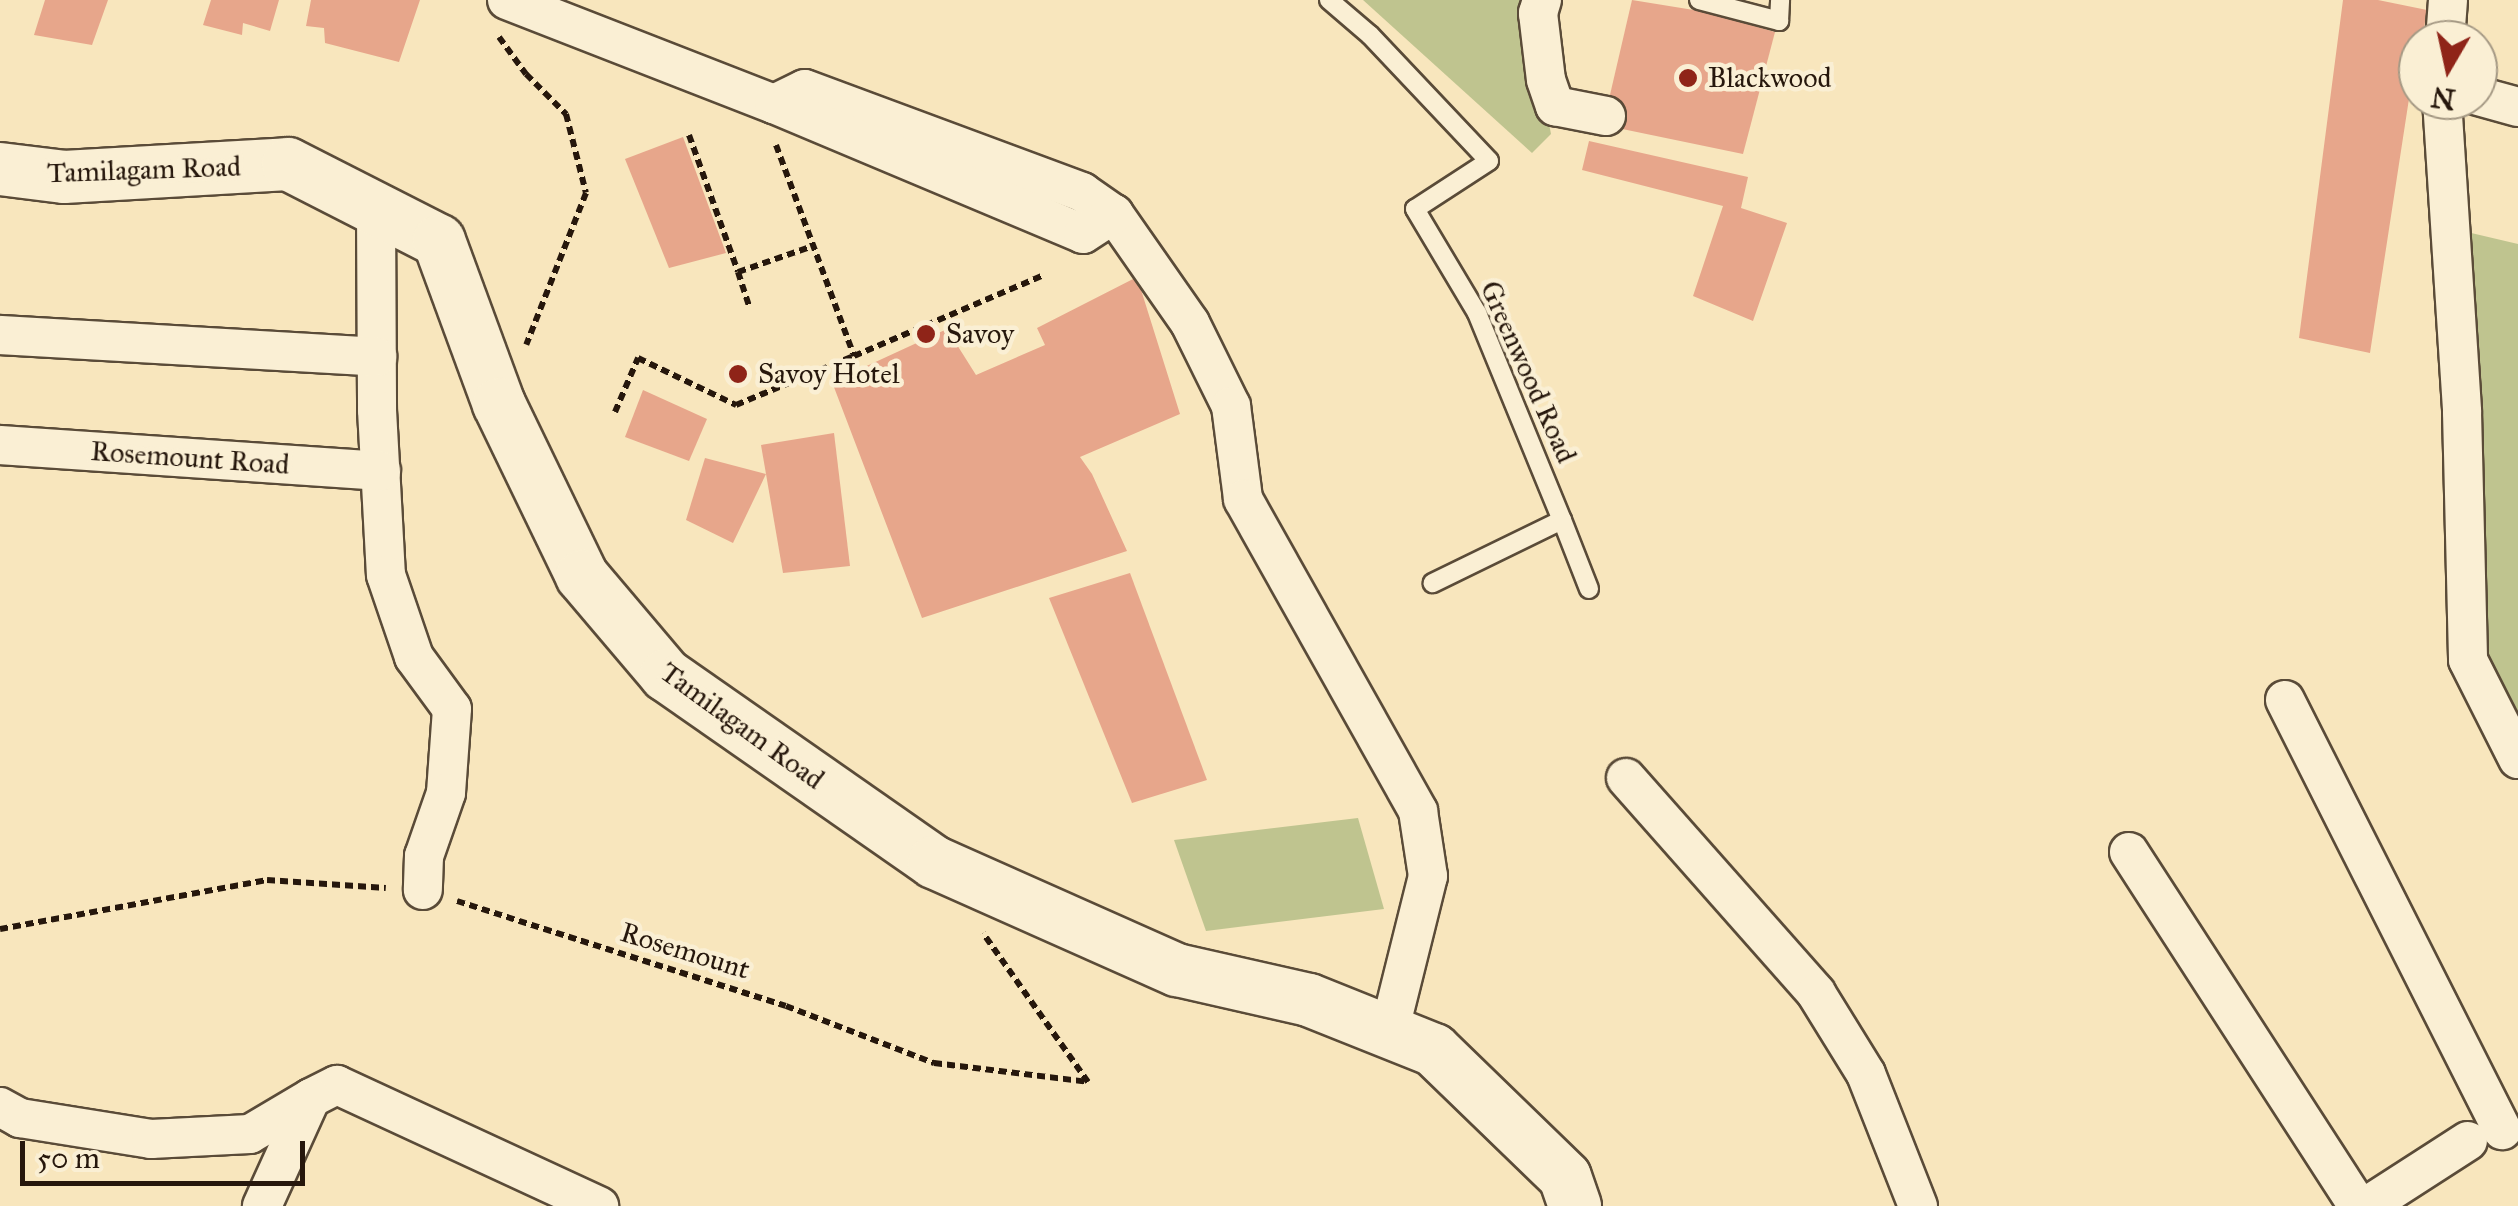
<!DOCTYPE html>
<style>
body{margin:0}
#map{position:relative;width:2518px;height:1206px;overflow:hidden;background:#f8e6bd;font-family:"IM FELL Great Primer",serif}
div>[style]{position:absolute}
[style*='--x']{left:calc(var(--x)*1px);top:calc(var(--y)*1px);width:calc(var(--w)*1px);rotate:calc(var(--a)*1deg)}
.green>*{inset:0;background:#bfc48f}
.building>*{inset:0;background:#e7a68b}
.path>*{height:6px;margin-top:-3px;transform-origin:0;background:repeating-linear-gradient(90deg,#26170c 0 8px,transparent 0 13px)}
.roads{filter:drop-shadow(2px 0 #5a4b38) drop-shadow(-2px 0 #5a4b38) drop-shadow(0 2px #5a4b38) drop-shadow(0 -2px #5a4b38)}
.lane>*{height:18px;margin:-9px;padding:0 9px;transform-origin:9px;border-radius:9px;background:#faefd4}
.street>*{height:38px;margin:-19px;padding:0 19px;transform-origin:19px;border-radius:19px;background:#faefd4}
.secondary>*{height:52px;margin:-26px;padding:0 26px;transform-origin:26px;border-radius:26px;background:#faefd4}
.dots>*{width:28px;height:28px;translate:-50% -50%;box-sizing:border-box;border:5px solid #faefd4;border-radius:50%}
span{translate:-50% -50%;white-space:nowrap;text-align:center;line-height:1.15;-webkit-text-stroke:9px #faefd4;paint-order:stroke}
.poi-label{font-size:28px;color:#26170c}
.left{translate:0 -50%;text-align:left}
.street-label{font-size:28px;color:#26170c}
.north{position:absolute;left:2398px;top:20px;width:100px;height:100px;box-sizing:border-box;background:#faefd4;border:2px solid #a59984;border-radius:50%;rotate:189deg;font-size:28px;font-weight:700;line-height:40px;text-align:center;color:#26170c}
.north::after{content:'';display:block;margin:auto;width:35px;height:45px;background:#8f2418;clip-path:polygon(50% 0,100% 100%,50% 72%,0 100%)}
.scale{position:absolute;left:20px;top:1141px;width:285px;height:45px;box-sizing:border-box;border:5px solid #26170c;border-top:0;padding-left:12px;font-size:30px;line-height:35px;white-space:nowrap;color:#26170c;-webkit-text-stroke:8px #faefd4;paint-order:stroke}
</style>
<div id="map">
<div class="green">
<div style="clip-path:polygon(1363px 0,1526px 0,1551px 134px,1532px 153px)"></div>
<div style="clip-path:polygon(2450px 228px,2518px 244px,2518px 759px,2468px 660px)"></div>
<div style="clip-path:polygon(1358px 818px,1384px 909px,1206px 931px,1174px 840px)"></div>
</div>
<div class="building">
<div style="clip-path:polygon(45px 0,108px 0,92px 45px,34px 35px)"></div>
<div style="clip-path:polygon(211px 0,279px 0,270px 31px,243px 23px,242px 35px,203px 25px)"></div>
<div style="clip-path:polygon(311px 0,420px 0,399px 62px,325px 43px,324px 28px,306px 26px)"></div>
<div style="clip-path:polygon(1632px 0,1706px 12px,1775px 32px,1743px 154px,1603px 125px)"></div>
<div style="clip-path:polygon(2343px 0,2378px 0,2427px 10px,2422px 40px,2418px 40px,2370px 353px,2299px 338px)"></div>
<div style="clip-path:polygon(683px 137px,726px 253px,669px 268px,625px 159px)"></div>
<div style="clip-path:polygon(1589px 141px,1748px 177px,1741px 208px,1787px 223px,1753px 321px,1693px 296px,1723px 206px,1582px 170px)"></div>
<div style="clip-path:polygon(1137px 277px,1180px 414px,1080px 457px,1092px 474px,1127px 551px,922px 618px,832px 382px,947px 329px,976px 375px,1045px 345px,1037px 328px)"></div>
<div style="clip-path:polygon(643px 390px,707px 419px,689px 461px,625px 437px)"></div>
<div style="clip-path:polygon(834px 433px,850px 566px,783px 573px,761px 445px)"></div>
<div style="clip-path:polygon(705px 458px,766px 474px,733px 543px,686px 520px)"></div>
<div style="clip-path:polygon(1130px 573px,1207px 780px,1132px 803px,1049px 598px)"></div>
</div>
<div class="path">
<div style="--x:499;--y:37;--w:46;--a:53.9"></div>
<div style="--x:526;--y:74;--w:57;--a:45"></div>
<div style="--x:566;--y:114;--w:81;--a:75.8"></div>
<div style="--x:586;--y:193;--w:163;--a:111.5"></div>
<div style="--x:689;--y:135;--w:145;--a:70.3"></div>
<div style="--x:738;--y:272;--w:79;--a:-19.1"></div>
<div style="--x:776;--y:145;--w:225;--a:69.7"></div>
<div style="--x:854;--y:356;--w:207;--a:-23.1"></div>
<div style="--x:738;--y:272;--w:38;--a:72"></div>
<div style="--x:615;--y:412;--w:59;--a:-66.9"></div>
<div style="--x:638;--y:358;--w:109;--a:25.6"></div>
<div style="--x:736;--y:405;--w:128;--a:-22.6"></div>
<div style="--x:457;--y:901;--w:345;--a:17.7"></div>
<div style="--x:786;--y:1006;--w:159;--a:21.1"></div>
<div style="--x:934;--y:1063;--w:155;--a:7"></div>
<div style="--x:1088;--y:1082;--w:182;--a:-125.2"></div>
<div style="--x:0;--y:929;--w:271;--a:-10.4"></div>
<div style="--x:267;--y:880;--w:119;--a:3.8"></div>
</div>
<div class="roads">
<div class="lane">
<div style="--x:1329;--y:0;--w:54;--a:40.5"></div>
<div style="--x:1370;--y:35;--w:173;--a:46.6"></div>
<div style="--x:1489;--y:161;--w:88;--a:147"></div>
<div style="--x:1415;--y:209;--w:121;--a:59.2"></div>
<div style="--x:1477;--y:313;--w:224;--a:67.7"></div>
<div style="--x:1562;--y:520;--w:144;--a:154"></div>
<div style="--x:1699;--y:0;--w:83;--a:14.7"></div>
<div style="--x:1779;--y:21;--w:21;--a:-87"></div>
<div style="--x:1562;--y:520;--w:74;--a:68.6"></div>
</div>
<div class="street">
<div style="--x:507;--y:0;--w:287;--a:21.3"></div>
<div style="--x:774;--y:104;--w:34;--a:-26"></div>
<div style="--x:805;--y:89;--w:296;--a:20.4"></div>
<div style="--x:1082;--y:192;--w:39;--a:35"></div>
<div style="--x:1114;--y:214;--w:133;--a:55.1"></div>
<div style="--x:1190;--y:323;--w:93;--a:63.7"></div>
<div style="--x:1231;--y:406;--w:94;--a:82.6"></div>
<div style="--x:1243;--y:499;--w:358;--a:60.7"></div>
<div style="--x:1418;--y:811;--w:66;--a:81.3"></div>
<div style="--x:1428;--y:876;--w:161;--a:104"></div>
<div style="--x:1542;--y:0;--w:14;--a:107"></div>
<div style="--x:1538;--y:13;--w:67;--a:83.2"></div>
<div style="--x:1546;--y:80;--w:28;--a:71"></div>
<div style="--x:1555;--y:106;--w:52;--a:11.1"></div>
<div style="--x:2445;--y:40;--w:40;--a:-85.7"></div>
<div style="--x:2478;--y:96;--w:41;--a:15.4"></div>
<div style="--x:2442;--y:100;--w:313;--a:86.3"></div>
<div style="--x:2462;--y:412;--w:248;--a:88.6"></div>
<div style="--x:2468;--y:660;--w:111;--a:63.2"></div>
<div style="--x:774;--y:104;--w:335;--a:22.8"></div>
<div style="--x:1083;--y:234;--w:37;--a:-33"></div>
<div style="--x:376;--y:209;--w:201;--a:89.7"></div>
<div style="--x:377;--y:410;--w:165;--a:86.9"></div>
<div style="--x:386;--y:575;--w:87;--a:71.1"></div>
<div style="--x:414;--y:657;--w:64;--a:53.8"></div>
<div style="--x:452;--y:709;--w:84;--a:94.1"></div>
<div style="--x:446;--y:793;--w:67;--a:109.2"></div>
<div style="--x:424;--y:856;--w:34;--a:92"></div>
<div style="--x:0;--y:335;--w:378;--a:3.3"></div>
<div style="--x:0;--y:445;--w:382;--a:3.9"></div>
<div style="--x:2285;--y:700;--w:482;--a:63.2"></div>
<div style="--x:1626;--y:778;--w:287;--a:48.5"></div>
<div style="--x:1816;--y:993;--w:95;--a:58.3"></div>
<div style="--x:1866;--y:1074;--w:142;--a:68.5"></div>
<div style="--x:2129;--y:852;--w:422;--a:57.1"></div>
<div style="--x:311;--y:1098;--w:29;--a:-27"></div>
<div style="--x:337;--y:1085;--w:289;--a:24.8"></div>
<div style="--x:0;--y:1107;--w:23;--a:29"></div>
<div style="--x:20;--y:1118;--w:133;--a:9.1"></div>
<div style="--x:151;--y:1139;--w:99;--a:-2.9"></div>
<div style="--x:250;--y:1134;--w:71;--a:-30.5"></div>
<div style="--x:311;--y:1098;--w:119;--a:114.4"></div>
<div style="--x:2367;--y:1206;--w:120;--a:-32.8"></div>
</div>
<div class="secondary">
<div style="--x:0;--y:169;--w:64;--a:7.1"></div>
<div style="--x:64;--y:177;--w:224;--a:-3.3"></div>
<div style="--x:288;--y:164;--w:169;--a:27"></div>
<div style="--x:439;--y:241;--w:174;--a:69.8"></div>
<div style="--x:499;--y:404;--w:191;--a:64.2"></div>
<div style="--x:582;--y:576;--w:130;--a:49.7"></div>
<div style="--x:666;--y:675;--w:327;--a:34.9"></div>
<div style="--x:934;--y:862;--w:266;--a:24"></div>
<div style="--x:1177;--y:970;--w:135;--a:12.8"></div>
<div style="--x:1309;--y:1000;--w:135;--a:21.8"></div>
<div style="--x:1434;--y:1050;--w:182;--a:44.1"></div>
<div style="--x:1565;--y:1177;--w:31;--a:71"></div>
</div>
</div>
<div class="dots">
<div style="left:1688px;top:78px;background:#8f2418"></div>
<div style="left:926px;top:334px;background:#8f2418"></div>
<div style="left:738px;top:374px;background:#8f2418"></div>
</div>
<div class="poi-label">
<span class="left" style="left:1708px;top:78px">Blackwood</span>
<span class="left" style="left:946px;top:334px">Savoy</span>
<span class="left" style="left:758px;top:374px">Savoy Hotel</span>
</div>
<div class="street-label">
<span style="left:144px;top:170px;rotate:-2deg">Tamilagam Road</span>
<span style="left:1528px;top:372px;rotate:66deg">Greenwood Road</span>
<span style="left:190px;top:458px;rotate:4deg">Rosemount Road</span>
<span style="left:742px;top:726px;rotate:36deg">Tamilagam Road</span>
<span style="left:685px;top:951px;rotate:17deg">Rosemount</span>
</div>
<div class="north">N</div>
<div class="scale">50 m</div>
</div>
